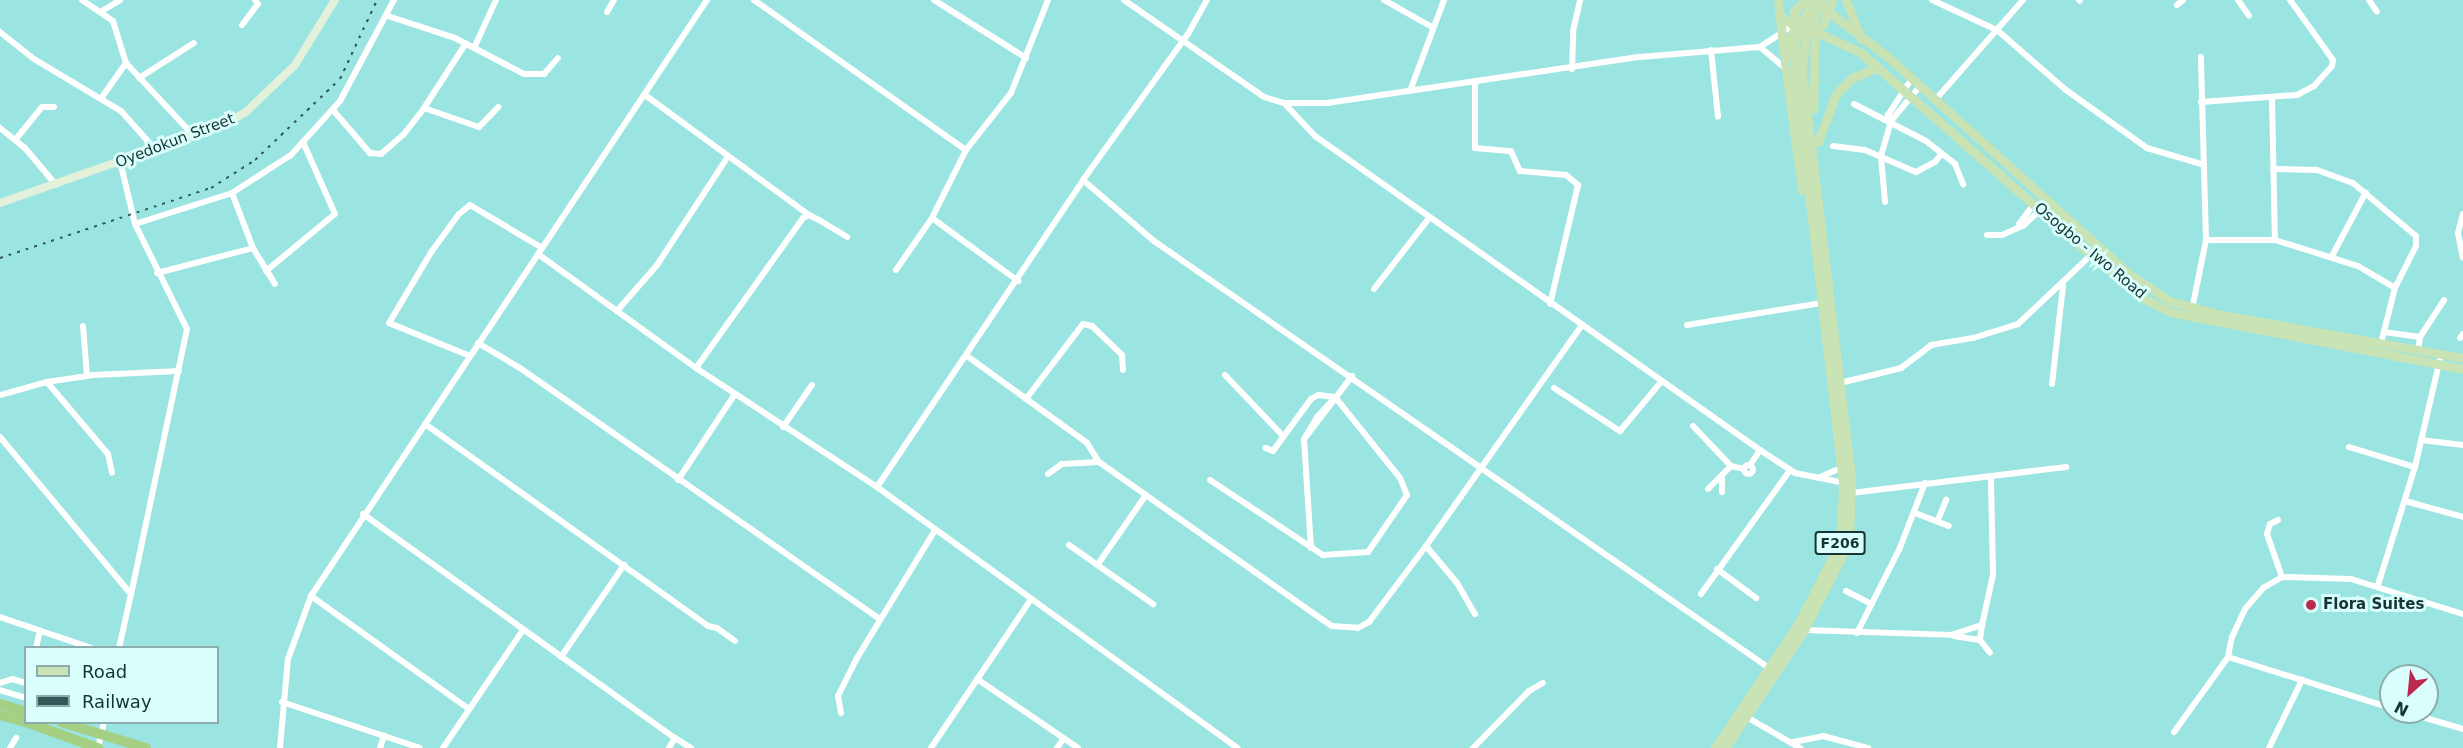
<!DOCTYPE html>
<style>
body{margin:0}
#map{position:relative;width:2463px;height:748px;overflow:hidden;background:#9ae4e1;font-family:"DejaVu Sans",sans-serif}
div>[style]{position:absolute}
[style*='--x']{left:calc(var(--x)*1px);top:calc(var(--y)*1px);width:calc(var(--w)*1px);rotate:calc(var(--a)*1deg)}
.street>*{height:6px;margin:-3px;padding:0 3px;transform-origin:3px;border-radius:3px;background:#fff}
.street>.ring{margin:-3px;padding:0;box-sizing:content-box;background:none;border:6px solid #fff;border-radius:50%}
.secondary>*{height:8px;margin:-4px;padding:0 4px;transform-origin:4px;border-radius:4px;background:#e4f1da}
.primary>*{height:9px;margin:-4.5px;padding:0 4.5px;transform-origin:4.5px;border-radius:4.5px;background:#c9e3b5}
.highway>*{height:10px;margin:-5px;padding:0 5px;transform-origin:5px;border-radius:5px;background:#a5d084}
.rail>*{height:2px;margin-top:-1px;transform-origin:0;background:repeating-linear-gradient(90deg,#335a59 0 3px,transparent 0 9px)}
.dots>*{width:16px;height:16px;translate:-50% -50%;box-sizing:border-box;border:3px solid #dafefc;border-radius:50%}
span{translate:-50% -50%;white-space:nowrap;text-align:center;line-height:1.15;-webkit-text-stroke:6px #dafefc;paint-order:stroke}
.shield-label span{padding:2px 4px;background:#dafefc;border:2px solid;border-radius:4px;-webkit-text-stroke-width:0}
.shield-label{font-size:14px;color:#163433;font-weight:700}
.street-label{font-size:15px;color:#163433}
.poi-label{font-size:15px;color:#163433;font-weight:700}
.left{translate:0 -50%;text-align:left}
.legend{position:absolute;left:24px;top:646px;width:195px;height:78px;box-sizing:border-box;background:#dafefc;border:2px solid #8cadac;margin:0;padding:8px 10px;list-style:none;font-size:18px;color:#163433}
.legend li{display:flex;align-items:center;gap:12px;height:30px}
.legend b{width:30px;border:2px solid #8cadac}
.north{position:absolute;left:2379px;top:664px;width:60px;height:60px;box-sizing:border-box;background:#dafefc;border:2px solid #8cadac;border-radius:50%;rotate:207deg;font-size:16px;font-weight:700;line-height:24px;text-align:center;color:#163433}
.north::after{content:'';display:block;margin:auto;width:21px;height:27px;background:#bb2a4e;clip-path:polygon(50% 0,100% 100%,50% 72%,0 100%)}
</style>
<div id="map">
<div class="street">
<div style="--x:82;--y:0;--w:37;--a:34"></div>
<div style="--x:113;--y:21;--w:44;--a:72.8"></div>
<div style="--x:126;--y:63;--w:98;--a:47.1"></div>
<div style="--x:754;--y:0;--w:260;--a:35.3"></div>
<div style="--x:966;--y:150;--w:76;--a:116.6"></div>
<div style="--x:932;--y:218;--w:107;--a:36.2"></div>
<div style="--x:934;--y:0;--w:109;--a:32.2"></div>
<div style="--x:1124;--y:0;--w:170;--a:34.7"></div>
<div style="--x:1264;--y:97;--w:21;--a:17"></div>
<div style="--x:1284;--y:103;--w:43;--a:0"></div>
<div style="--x:1327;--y:103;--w:316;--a:-8.4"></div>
<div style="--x:1640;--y:57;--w:120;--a:-4.8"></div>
<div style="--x:1760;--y:47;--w:42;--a:-33.3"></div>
<div style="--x:1384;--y:0;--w:55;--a:29.4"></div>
<div style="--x:1932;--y:0;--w:72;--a:24.8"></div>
<div style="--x:1997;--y:30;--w:91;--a:41"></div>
<div style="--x:2066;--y:90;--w:100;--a:35.6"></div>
<div style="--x:2147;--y:148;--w:56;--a:16.5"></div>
<div style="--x:2079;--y:0;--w:1;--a:45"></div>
<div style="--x:2238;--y:0;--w:19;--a:55"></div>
<div style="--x:2369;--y:0;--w:14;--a:56"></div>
<div style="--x:2177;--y:5;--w:8;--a:-40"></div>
<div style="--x:102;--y:11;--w:21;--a:-31"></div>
<div style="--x:607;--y:12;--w:14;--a:-60"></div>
<div style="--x:388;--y:16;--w:71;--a:18.2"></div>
<div style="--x:455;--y:38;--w:78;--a:27.6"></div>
<div style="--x:524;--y:74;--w:20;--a:0"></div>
<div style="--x:544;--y:74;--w:21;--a:-49"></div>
<div style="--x:242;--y:25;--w:26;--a:-53"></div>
<div style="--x:258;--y:4;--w:5;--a:-127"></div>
<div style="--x:0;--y:32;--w:43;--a:38.5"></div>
<div style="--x:34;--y:59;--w:101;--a:30.9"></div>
<div style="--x:121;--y:111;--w:51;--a:48.2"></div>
<div style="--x:1760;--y:47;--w:34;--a:40"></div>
<div style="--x:474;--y:48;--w:53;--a:-65.4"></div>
<div style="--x:1711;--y:50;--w:67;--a:84"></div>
<div style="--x:1572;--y:69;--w:38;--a:-88"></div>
<div style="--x:1573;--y:31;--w:32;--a:-77"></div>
<div style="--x:139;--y:78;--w:65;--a:-32.5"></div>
<div style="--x:1475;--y:83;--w:65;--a:90"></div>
<div style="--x:1475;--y:148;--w:36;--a:5"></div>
<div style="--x:1511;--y:151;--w:22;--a:66"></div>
<div style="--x:1520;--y:171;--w:46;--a:5"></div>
<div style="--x:1566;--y:175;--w:16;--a:40"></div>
<div style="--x:1578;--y:185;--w:122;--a:103.2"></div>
<div style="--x:1410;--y:91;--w:97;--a:-69.5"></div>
<div style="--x:645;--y:95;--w:203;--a:36.2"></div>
<div style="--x:102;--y:97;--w:42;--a:-54.8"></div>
<div style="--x:1936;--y:99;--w:132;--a:-48.7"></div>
<div style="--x:2272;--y:99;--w:141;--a:88.8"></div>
<div style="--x:2201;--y:102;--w:96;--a:-4.2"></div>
<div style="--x:2297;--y:95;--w:19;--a:-28"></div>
<div style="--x:2314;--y:86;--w:27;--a:-48"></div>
<div style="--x:2332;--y:66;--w:6;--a:-81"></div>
<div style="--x:2333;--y:60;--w:74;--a:-125.6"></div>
<div style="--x:1284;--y:103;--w:45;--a:46.8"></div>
<div style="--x:1315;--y:136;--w:545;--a:35.21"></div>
<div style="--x:1760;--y:450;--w:42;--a:33.3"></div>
<div style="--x:1795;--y:473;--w:51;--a:11.3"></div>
<div style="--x:1854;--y:104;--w:81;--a:27.2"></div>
<div style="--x:1926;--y:141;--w:37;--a:38"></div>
<div style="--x:1955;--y:164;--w:22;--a:68"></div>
<div style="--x:424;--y:108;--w:58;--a:19.1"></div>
<div style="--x:479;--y:127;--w:28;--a:-46"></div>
<div style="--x:333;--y:110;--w:57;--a:49.3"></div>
<div style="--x:370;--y:153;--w:11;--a:5"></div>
<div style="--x:381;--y:154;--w:30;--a:-41"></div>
<div style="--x:404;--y:134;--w:33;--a:-52"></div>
<div style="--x:424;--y:108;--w:77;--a:-57.1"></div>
<div style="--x:1891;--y:121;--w:45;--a:-50.4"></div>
<div style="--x:0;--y:128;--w:32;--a:39"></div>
<div style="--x:25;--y:148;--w:48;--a:50"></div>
<div style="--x:16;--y:139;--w:41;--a:-50.9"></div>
<div style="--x:42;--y:107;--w:12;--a:0"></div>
<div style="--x:1833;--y:146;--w:32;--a:7"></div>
<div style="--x:1865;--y:150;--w:56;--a:23.3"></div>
<div style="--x:1916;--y:172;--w:21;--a:-28"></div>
<div style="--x:1935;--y:162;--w:11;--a:-52"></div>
<div style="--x:966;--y:150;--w:73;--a:-51.7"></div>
<div style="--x:1011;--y:93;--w:100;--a:-68.3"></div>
<div style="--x:120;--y:161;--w:65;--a:76.6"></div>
<div style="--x:135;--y:224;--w:117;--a:63.7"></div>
<div style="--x:187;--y:329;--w:271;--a:101.9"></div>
<div style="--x:2273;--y:169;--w:44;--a:1.3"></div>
<div style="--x:2317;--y:170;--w:38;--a:20"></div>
<div style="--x:2353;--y:183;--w:82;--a:40.1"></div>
<div style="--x:2416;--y:236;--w:10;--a:90"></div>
<div style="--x:2416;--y:246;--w:47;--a:116.6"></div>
<div style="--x:2395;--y:288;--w:57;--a:104.3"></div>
<div style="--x:1083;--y:180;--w:94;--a:40.7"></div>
<div style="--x:1154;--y:241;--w:752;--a:34.77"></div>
<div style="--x:232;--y:193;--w:59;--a:69.1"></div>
<div style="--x:253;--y:248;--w:42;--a:58.6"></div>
<div style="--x:1885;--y:202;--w:46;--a:-95"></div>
<div style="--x:1881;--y:156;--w:36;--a:-74"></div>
<div style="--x:1891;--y:121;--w:7;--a:-117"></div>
<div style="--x:1888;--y:115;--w:44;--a:-57"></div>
<div style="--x:2463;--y:214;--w:20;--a:105"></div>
<div style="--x:2458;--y:233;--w:25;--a:79"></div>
<div style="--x:135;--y:224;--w:102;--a:-17.7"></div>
<div style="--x:232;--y:193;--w:70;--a:-32.8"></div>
<div style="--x:291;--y:155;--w:73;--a:-47.8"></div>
<div style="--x:340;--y:101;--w:115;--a:-61.9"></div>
<div style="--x:2019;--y:224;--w:25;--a:-53"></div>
<div style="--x:1987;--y:235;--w:15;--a:0"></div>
<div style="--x:2002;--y:235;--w:24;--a:-24"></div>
<div style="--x:2024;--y:225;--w:22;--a:-43"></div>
<div style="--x:2206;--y:240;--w:69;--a:0"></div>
<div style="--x:2275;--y:240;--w:87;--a:17.4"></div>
<div style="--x:2358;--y:266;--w:43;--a:30.7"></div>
<div style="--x:538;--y:254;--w:195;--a:35.8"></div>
<div style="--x:696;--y:368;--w:217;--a:33.3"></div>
<div style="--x:877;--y:487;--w:445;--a:35.9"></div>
<div style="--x:2332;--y:256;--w:72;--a:-62"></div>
<div style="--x:896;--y:270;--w:63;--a:-55.3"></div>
<div style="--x:266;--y:271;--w:89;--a:-39.6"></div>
<div style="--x:335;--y:214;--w:79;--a:-114"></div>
<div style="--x:157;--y:273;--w:99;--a:-14.6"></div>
<div style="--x:1374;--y:289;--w:90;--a:-52.2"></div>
<div style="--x:2192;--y:309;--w:70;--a:-78.5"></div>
<div style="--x:2206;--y:240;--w:183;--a:-91.6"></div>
<div style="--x:617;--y:311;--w:61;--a:-49"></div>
<div style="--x:657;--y:265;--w:128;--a:-56.8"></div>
<div style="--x:1687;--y:325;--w:137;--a:-9.3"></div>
<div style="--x:83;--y:326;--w:50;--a:85.4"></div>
<div style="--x:2384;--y:332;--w:36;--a:8"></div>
<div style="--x:2460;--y:338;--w:5;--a:-53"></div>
<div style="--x:478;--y:343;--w:49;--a:30.8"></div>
<div style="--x:520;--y:368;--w:439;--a:34.9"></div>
<div style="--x:2418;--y:350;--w:13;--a:-81"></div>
<div style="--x:2420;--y:337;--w:44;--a:-57"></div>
<div style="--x:470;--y:356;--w:87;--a:-157.8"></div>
<div style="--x:389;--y:323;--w:84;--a:-59.2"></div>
<div style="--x:432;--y:251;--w:46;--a:-53.9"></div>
<div style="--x:459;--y:214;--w:14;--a:-39"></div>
<div style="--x:470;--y:205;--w:84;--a:30.8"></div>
<div style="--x:967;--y:356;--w:148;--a:35.9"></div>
<div style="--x:1087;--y:443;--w:22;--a:58"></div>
<div style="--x:1099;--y:462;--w:274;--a:35.2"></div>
<div style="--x:1323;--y:620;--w:11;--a:34"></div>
<div style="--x:1332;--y:626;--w:26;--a:4"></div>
<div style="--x:1358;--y:628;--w:13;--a:-29"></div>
<div style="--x:1369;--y:622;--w:95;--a:-53.1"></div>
<div style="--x:1426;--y:546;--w:269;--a:-54.8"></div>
<div style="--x:696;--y:368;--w:184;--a:-54.5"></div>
<div style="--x:803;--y:218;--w:7;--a:-27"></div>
<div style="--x:809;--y:215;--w:11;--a:27"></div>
<div style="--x:819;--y:220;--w:33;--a:31"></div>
<div style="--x:1225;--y:375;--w:84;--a:46.4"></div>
<div style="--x:47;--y:382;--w:94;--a:49.7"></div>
<div style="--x:108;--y:454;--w:19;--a:78"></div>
<div style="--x:1840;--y:383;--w:63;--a:-13.8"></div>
<div style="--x:1901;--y:368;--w:38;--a:-37"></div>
<div style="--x:1931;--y:345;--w:43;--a:-9.5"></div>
<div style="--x:1973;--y:338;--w:47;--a:-17.3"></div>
<div style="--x:2018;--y:324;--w:100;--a:-43.4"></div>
<div style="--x:2052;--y:384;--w:99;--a:-83.6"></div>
<div style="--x:1554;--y:388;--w:79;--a:33.1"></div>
<div style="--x:1620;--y:431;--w:64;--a:-50.1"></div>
<div style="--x:0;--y:395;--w:49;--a:-15.5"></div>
<div style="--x:47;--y:382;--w:48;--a:-8.5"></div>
<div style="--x:94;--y:375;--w:85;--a:-2.7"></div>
<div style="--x:1026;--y:399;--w:94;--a:-52.8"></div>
<div style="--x:1083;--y:324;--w:9;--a:13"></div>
<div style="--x:1092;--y:326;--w:42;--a:44"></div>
<div style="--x:1122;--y:355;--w:15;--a:86"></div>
<div style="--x:425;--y:424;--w:348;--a:35.5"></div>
<div style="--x:708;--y:626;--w:9;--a:13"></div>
<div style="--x:717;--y:628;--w:22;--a:36"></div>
<div style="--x:1693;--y:426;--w:55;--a:46.5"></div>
<div style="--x:1731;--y:466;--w:13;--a:13"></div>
<div style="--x:783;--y:427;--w:51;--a:-55.4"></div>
<div style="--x:0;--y:437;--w:204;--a:50.2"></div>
<div style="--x:131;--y:594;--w:55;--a:102.5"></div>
<div style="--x:1305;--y:438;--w:78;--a:-52.8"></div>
<div style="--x:2421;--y:440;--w:42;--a:6.8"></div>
<div style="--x:2349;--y:447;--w:69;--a:16.9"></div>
<div class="ring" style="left:1743.5px;top:464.5px;width:3px;height:3px"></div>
<div style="--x:1750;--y:465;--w:18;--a:-56"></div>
<div style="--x:1048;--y:474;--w:17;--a:-36"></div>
<div style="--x:1062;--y:464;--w:37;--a:-3"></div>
<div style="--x:1820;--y:477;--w:26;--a:-23"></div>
<div style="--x:1722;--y:479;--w:13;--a:90"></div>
<div style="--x:678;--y:480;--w:103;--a:-56.5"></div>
<div style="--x:1210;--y:480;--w:136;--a:33.6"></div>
<div style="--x:1323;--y:555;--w:45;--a:-3.8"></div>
<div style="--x:1368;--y:552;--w:69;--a:-55.6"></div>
<div style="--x:1407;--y:495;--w:18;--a:-112"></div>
<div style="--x:1400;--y:478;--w:104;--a:-128.7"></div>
<div style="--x:1335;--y:397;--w:17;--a:-173"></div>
<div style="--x:1318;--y:395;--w:8;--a:150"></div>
<div style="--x:1311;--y:399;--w:64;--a:126.2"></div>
<div style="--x:1273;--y:451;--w:8;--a:-157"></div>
<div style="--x:877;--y:487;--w:370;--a:-56.1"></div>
<div style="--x:1083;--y:180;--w:180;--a:-54.3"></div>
<div style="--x:1188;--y:34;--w:39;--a:-61"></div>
<div style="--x:1708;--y:489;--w:33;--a:-45"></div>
<div style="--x:1851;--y:493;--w:217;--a:-6.9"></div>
<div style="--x:2405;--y:501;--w:60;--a:15.4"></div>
<div style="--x:1915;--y:513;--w:36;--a:21"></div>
<div style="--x:363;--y:514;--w:384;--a:35.7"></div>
<div style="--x:675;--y:738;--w:12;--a:121"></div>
<div style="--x:1938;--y:520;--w:22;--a:-68"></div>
<div style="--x:2278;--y:520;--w:9;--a:153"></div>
<div style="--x:2270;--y:524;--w:10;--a:107"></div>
<div style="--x:2267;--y:534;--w:46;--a:70.8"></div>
<div style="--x:1069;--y:545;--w:103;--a:35.1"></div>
<div style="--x:1426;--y:546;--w:48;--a:50"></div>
<div style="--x:1457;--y:583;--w:36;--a:60"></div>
<div style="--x:1311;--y:548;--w:109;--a:-93.7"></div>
<div style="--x:1304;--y:439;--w:26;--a:-59"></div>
<div style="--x:1317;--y:417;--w:25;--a:-47"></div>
<div style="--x:1098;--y:564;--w:84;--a:-55.2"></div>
<div style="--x:1717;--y:569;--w:49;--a:36.6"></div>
<div style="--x:2378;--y:585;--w:124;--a:-72.6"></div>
<div style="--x:2415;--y:467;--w:116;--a:-77"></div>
<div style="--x:1846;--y:591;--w:29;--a:27"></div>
<div style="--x:1701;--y:594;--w:153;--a:-54.3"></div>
<div style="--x:311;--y:596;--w:194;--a:35.6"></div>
<div style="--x:0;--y:617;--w:96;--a:18.8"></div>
<div style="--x:1982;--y:625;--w:15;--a:98"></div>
<div style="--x:1980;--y:640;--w:16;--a:52"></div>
<div style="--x:1804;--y:630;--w:147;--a:1.9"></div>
<div style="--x:1951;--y:635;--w:33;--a:-18"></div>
<div style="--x:1982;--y:625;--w:51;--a:-77.6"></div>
<div style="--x:1993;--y:575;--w:99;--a:-91.2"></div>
<div style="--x:1857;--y:633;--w:93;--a:-63.2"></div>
<div style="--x:1899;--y:550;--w:72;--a:-68.8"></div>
<div style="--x:1954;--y:636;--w:26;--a:9"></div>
<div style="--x:36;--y:648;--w:18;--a:-77"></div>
<div style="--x:561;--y:657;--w:112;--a:-55.6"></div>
<div style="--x:2228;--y:657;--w:171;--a:17.4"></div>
<div style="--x:977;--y:679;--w:122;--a:34.3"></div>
<div style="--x:0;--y:683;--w:13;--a:-18"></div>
<div style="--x:12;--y:679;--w:15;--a:16"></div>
<div style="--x:0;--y:690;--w:27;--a:17"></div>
<div style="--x:282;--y:702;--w:145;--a:18.4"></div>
<div style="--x:2405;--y:712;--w:60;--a:16.3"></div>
<div style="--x:841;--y:713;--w:17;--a:-100"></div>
<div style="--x:838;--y:696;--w:42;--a:-63.4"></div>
<div style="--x:857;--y:658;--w:150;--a:-58.6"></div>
<div style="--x:1745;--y:716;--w:64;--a:30.2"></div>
<div style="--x:2174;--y:732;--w:92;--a:-54.2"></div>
<div style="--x:2228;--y:657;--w:20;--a:-79"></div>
<div style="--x:2232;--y:637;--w:31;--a:-65"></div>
<div style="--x:2245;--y:609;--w:28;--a:-49"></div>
<div style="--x:2263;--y:588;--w:22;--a:-30"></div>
<div style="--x:2282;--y:577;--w:69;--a:1.7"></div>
<div style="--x:2351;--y:579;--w:117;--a:17.4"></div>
<div style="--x:675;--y:738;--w:19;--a:32"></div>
<div style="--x:1793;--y:742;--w:31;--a:-11"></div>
<div style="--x:1823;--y:736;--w:47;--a:14.9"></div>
<div style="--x:10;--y:748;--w:12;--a:-59"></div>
<div style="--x:98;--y:748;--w:27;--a:-77"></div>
<div style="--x:280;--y:748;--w:89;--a:-84.9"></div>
<div style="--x:288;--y:659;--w:67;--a:-69.9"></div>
<div style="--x:311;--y:596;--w:716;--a:-56.4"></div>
<div style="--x:380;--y:748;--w:13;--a:-72"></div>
<div style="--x:443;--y:748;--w:143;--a:-55.9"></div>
<div style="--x:931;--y:748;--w:179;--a:-56.1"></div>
<div style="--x:1057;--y:748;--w:12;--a:-55"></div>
<div style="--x:1473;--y:748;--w:80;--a:-45.5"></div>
<div style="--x:1529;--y:691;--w:16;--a:-30"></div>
<div style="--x:2269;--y:748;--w:76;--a:-64.1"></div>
</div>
<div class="secondary">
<div style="--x:0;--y:203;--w:238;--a:-19.3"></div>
<div style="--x:225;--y:124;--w:24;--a:-30"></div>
<div style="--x:246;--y:112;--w:68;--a:-43.8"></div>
<div style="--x:295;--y:65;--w:76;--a:-58.4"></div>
</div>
<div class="primary">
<div style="--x:1778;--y:0;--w:54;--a:83.7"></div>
<div style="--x:1846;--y:0;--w:42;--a:69"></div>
<div style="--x:1817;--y:3;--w:89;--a:37.3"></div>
<div style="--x:1888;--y:57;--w:324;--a:42"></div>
<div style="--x:2129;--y:274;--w:49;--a:33.4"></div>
<div style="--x:2170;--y:301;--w:49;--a:15.5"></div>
<div style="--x:2217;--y:314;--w:250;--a:10.1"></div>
<div style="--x:1780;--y:16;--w:27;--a:34"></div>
<div style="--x:1802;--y:31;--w:13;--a:0"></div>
<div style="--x:1815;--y:31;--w:51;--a:25.6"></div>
<div style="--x:1861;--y:53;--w:306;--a:41.3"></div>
<div style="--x:2091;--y:255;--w:70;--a:39.2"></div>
<div style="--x:2145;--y:299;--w:28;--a:27"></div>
<div style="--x:2170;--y:312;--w:298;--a:11"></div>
<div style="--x:1813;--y:109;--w:78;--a:-88.5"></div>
<div style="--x:1815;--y:31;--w:12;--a:-42"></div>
<div style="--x:1824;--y:23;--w:24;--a:-71"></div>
<div style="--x:1818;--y:142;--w:51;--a:-69.4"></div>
<div style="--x:1836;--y:94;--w:23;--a:-45"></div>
<div style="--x:1852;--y:78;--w:28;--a:-23"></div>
<div style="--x:1802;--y:190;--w:129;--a:-97.6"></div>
<div style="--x:1785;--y:62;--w:39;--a:-75"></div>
<div style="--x:1795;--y:24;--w:13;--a:-94"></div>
<div style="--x:1794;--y:11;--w:16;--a:-45"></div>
<div style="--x:1715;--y:748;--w:147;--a:-56.1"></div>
<div style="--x:1797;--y:626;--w:97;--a:-62.9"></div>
<div style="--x:1841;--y:540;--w:57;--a:-88"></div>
<div style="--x:1843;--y:483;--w:409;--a:-96.7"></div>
<div style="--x:1795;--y:77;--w:37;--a:-90"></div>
<div style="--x:1795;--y:40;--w:43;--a:-67"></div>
<div style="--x:1725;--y:748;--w:142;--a:-56.2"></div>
<div style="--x:1804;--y:630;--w:99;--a:-62.9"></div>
<div style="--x:1849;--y:542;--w:65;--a:-88.2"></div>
<div style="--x:1851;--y:477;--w:407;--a:-96.9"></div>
<div style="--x:1802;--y:73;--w:34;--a:-85"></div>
<div style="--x:1805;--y:39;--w:43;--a:-66.4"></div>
</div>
<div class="highway">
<div style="--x:0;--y:704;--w:27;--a:17"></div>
<div style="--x:0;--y:715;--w:27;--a:15"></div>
<div style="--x:26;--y:722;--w:77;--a:19.9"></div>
<div style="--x:61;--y:722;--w:89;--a:17"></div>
</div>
<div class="rail">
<div style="--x:0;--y:258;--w:222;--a:-18.4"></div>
<div style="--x:211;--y:188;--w:52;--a:-32.5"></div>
<div style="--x:255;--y:160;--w:117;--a:-43.6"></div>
<div style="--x:340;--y:79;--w:87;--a:-64.9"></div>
</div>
<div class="dots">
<div style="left:2311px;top:605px;background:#bb2a4e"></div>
</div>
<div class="shield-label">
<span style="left:1840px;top:543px">F206</span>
</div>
<div class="street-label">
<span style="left:175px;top:141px;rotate:-21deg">Oyedokun Street</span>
<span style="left:2090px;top:251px;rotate:40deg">Osogbo - Iwo Road</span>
</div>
<div class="poi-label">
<span class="left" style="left:2323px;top:605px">Flora Suites</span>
</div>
<ul class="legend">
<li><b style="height:8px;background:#c9e3b5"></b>Road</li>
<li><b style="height:8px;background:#335a59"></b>Railway</li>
</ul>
<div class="north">N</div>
</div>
